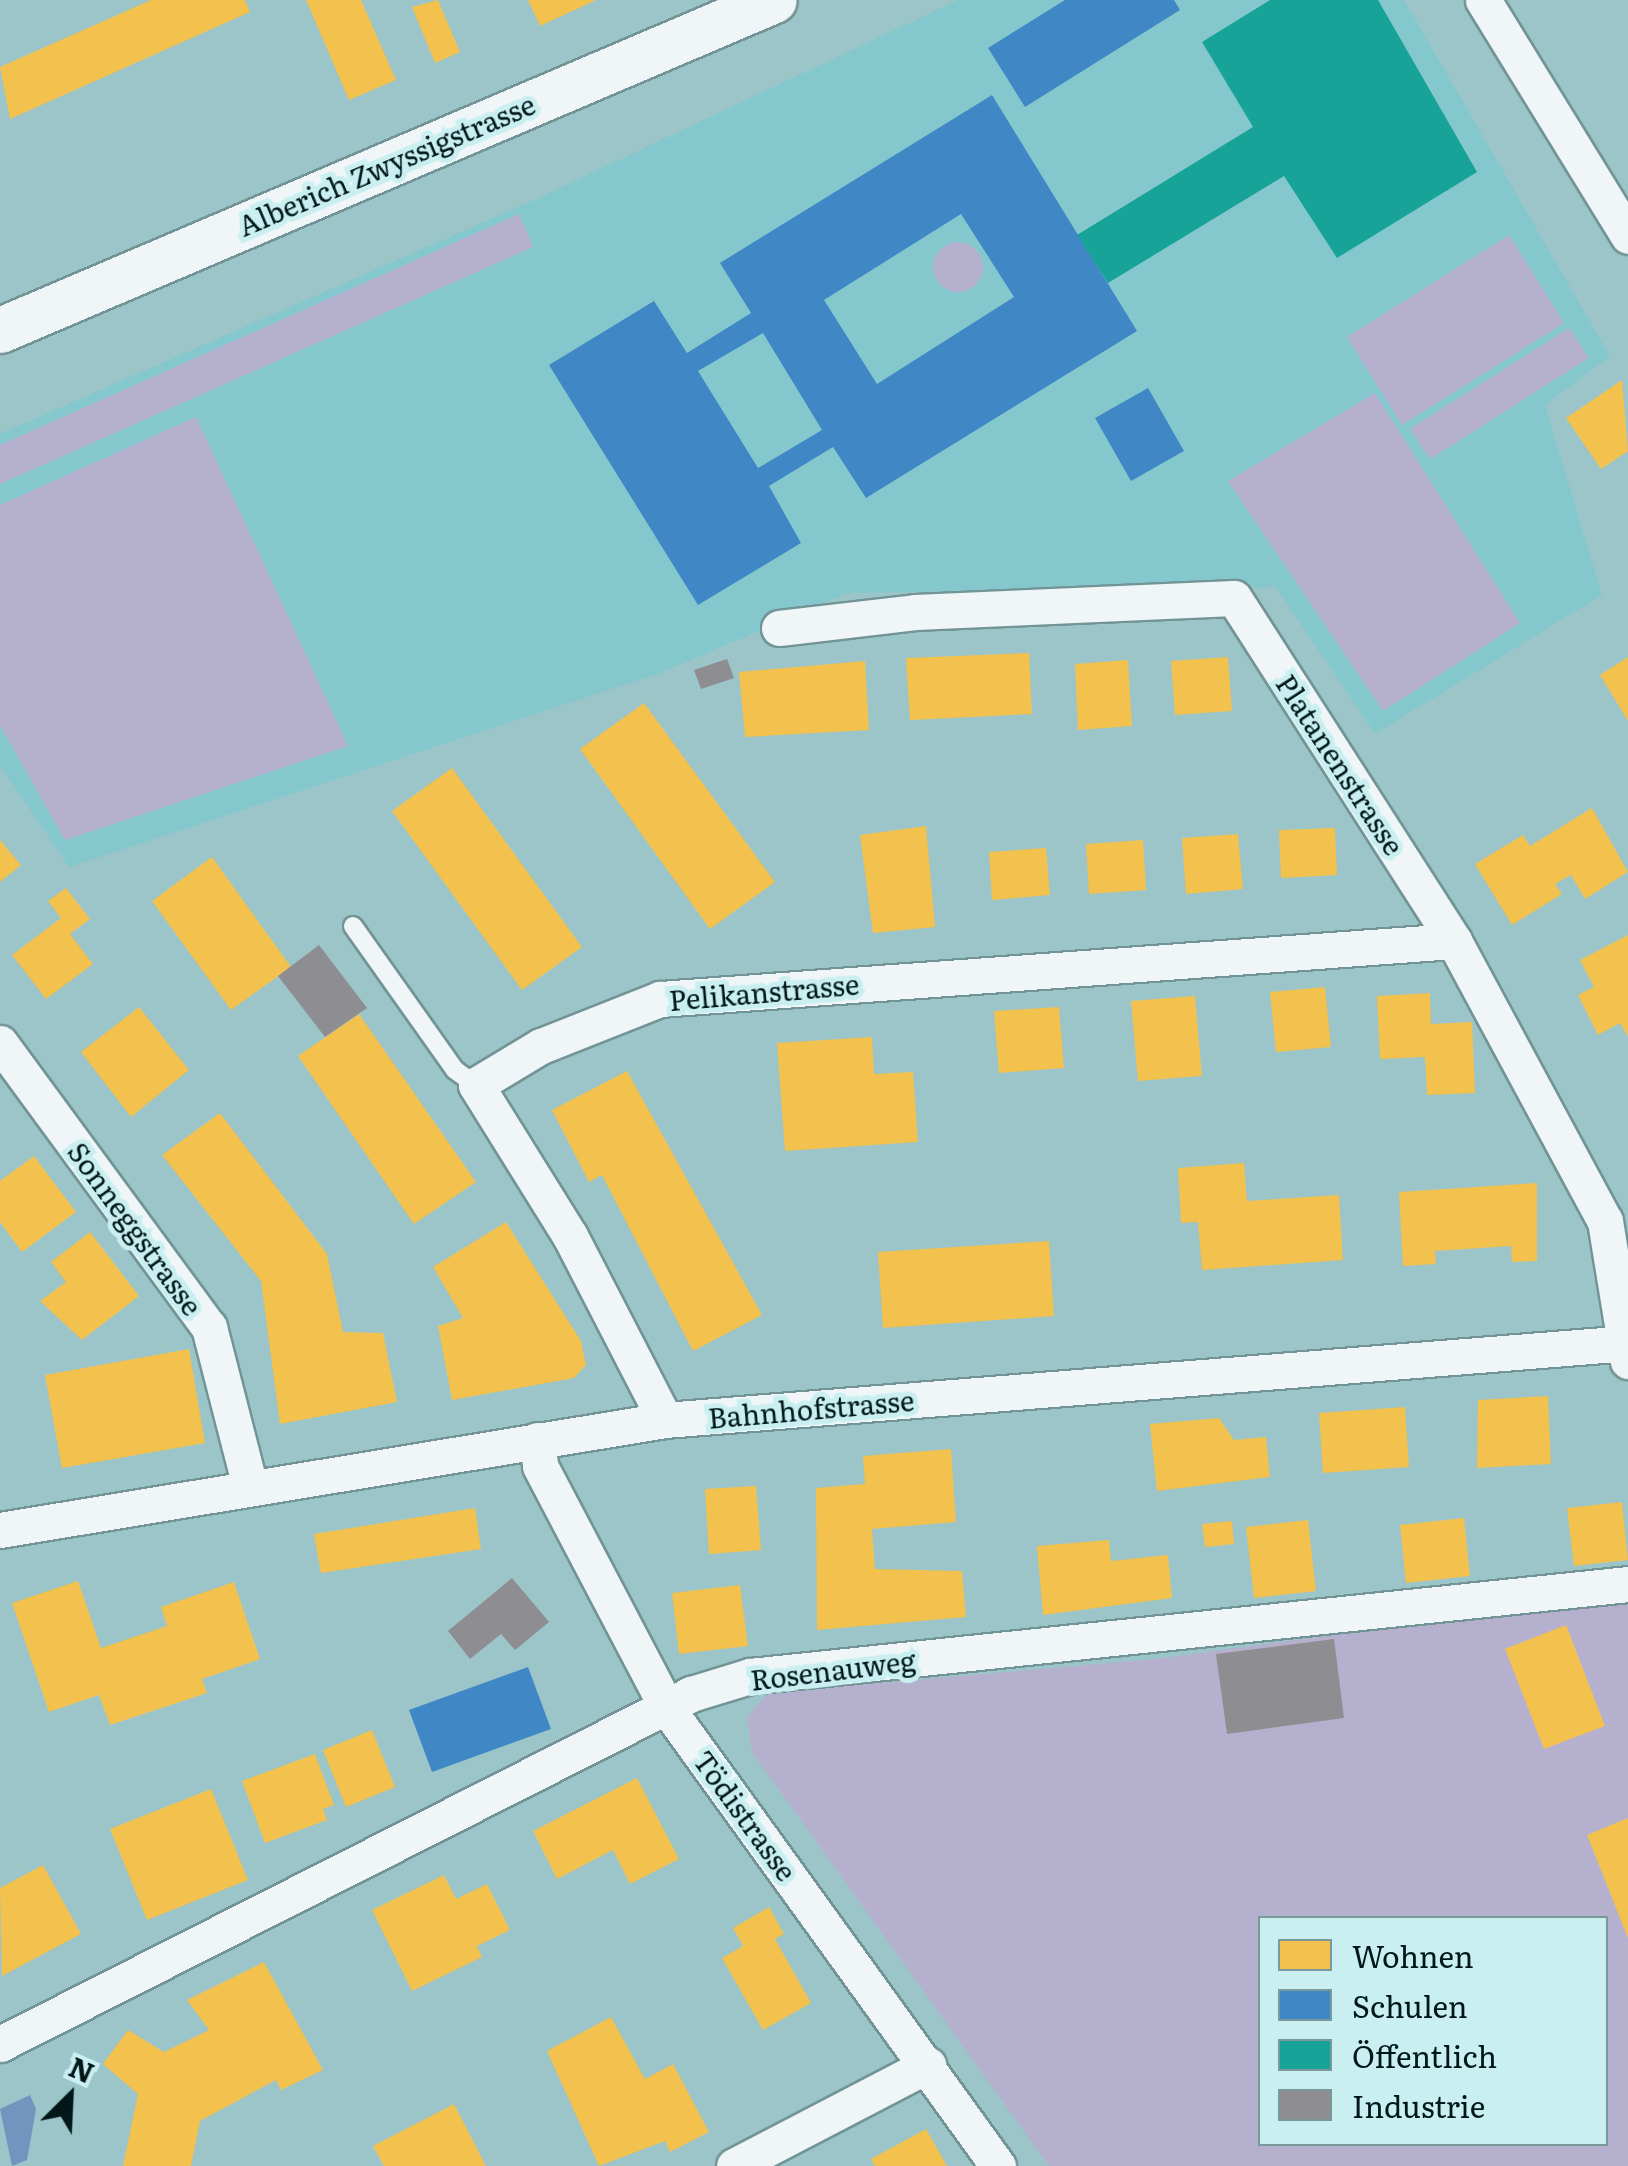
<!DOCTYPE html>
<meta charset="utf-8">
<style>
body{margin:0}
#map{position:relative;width:1628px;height:2166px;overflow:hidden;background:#9bc5c8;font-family:Literata,serif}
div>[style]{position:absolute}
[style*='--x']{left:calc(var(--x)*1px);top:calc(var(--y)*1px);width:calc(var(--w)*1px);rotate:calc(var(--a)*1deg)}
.built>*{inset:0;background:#84c8cd}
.green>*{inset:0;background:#b6b0cf}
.round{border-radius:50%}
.water>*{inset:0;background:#7195bf}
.homes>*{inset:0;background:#f2c14e}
.schools>*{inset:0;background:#3f88c5}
.public>*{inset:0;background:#17a398}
.industry>*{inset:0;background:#8d8d92}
.roads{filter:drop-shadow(2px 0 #729496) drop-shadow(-2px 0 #729496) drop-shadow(0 2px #729496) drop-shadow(0 -2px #729496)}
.service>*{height:18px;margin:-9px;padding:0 9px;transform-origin:9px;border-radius:9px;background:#f0f6f7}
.minor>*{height:35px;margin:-17.5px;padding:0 17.5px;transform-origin:17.5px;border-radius:17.5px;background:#f0f6f7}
.tertiary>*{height:45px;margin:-22.5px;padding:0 22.5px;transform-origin:22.5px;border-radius:22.5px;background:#f0f6f7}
span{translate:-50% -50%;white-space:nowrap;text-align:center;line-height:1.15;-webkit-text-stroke:10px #caeff1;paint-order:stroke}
.street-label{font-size:28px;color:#011719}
.legend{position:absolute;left:1258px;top:1916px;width:350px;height:230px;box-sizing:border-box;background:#caeff1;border:2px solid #7a999b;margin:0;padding:12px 18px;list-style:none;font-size:30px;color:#011719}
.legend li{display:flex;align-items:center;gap:20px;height:50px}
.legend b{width:50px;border:2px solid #7a999b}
.north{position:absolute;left:20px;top:2046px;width:100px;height:100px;-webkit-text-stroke:8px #caeff1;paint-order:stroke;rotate:24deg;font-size:28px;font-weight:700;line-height:40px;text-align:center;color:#011719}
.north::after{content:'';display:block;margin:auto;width:35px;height:45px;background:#011719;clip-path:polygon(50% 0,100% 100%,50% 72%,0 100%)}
</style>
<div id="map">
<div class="built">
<div style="clip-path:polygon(958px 0,1404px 0,1610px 356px,1545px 405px,1602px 595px,1375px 734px,1276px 587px,848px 593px,660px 673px,69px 867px,0 765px,0 434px,534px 200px)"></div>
</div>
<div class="green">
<div style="clip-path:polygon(519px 214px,533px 247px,0 484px,0 445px)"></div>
<div style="clip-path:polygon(1509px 235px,1564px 323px,1402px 425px,1347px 337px)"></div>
<div class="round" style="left:933px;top:242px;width:50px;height:50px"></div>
<div style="clip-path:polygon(1569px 328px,1589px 358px,1430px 459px,1410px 429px)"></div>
<div style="clip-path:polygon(1375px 393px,1520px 623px,1383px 711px,1228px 481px)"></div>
<div style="clip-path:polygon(196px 417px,348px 746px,65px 840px,0 725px,0 505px)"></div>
<div style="clip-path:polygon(evenodd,1628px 1595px,1628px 2166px,1049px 2166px,752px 1752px,747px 1717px,768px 1693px,1155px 1659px,1628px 1595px,1260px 1918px,1606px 1918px,1606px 2144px,1260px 2144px,1260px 1918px)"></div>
</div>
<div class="water">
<div style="clip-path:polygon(30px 2095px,36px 2109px,27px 2160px,12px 2166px,0 2109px)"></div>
</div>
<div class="homes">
<div style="clip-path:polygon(151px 0,245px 0,250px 12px,10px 119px,0 67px)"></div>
<div style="clip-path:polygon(306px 0,361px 0,396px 80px,349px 100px)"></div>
<div style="clip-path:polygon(438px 0,460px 52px,435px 63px,412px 7px)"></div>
<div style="clip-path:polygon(528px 0,596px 0,540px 26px)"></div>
<div style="clip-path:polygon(1622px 380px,1628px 451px,1601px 469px,1566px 418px)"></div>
<div style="clip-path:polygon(1029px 653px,1032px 714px,910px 720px,906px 658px)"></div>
<div style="clip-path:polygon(1228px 657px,1232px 711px,1175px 715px,1171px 661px)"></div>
<div style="clip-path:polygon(1628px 657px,1628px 721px,1600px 675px)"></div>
<div style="clip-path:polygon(1128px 660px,1132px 726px,1078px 730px,1075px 664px)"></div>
<div style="clip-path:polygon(865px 661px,869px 730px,745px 737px,739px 672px)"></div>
<div style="clip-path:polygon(644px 703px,775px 882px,710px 929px,580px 749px)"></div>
<div style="clip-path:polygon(452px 768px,582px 947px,522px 990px,392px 811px)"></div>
<div style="clip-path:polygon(1592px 808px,1628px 872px,1585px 899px,1571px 875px,1555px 884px,1562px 894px,1512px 925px,1475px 864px,1523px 835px,1530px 846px)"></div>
<div style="clip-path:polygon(926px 826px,935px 927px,873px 933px,860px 835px)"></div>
<div style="clip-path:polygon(1335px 828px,1337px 875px,1281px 878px,1279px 830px)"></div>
<div style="clip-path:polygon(1238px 834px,1243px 889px,1186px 894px,1182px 838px)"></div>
<div style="clip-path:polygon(0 840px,21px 865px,0 882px)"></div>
<div style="clip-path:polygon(1143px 840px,1146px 890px,1089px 894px,1086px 844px)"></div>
<div style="clip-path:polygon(1046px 848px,1050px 895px,992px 900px,989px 852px)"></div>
<div style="clip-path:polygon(212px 857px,291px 967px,231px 1010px,152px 901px)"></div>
<div style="clip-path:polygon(66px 888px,90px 919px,70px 934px,93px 964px,46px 999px,12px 955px,61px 918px,48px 901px)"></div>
<div style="clip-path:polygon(1628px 935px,1628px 1037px,1620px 1023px,1598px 1035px,1578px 995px,1594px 987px,1580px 960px)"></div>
<div style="clip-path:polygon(1325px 987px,1331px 1047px,1276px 1052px,1270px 992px)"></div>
<div style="clip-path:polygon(1430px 993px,1431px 1024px,1472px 1022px,1475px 1093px,1427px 1095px,1425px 1057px,1380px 1059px,1377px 996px)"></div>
<div style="clip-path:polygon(1195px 996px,1202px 1076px,1138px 1081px,1131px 1001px)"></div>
<div style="clip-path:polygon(139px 1007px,189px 1070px,131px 1117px,81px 1052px)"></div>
<div style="clip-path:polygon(1059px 1007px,1064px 1068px,999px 1073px,994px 1011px)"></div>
<div style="clip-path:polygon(359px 1014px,476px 1182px,414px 1224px,298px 1056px)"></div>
<div style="clip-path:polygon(872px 1037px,874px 1074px,913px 1072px,918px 1142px,785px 1151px,777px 1043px)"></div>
<div style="clip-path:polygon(627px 1071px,762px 1315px,693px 1351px,602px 1175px,589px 1182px,552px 1110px)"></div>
<div style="clip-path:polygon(220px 1113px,327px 1254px,343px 1332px,383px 1333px,397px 1402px,280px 1424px,261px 1281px,162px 1155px)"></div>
<div style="clip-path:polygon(34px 1156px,76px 1212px,22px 1252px,0 1222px,0 1181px)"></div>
<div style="clip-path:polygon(1244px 1163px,1247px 1201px,1339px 1195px,1343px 1260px,1202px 1270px,1198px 1222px,1181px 1223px,1178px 1168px)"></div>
<div style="clip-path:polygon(1537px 1183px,1537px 1261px,1512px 1262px,1511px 1246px,1435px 1251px,1436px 1264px,1403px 1266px,1399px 1192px)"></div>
<div style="clip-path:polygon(506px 1222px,581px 1341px,586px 1365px,574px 1378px,452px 1400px,438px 1326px,463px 1318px,433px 1267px)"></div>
<div style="clip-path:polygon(90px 1232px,139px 1296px,82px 1340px,40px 1301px,66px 1282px,51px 1262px)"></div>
<div style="clip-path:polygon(1049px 1241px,1054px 1316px,883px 1328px,878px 1252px)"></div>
<div style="clip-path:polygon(189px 1349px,205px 1443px,62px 1468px,45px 1375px)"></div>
<div style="clip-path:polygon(1548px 1396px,1551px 1464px,1477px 1468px,1478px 1400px)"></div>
<div style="clip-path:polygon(1405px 1407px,1409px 1467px,1323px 1473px,1319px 1413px)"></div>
<div style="clip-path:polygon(1219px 1418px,1234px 1440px,1266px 1437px,1270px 1477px,1157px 1491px,1150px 1424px)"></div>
<div style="clip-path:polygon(951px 1449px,956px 1522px,872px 1529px,875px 1569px,962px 1571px,966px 1617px,817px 1630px,816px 1488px,865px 1484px,863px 1456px)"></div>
<div style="clip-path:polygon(756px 1486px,761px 1550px,709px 1554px,705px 1489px)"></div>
<div style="clip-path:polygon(1622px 1502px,1628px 1560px,1574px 1566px,1567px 1508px)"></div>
<div style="clip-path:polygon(475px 1508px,481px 1549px,321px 1573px,314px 1534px)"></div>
<div style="clip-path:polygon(1464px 1518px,1470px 1576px,1406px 1583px,1400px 1525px)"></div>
<div style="clip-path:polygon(1308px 1520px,1316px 1591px,1254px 1598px,1246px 1527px)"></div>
<div style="clip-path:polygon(1232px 1521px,1234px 1544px,1205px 1547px,1202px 1524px)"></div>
<div style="clip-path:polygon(1109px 1540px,1111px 1561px,1168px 1555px,1172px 1598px,1043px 1615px,1037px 1546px)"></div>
<div style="clip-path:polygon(78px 1581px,101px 1648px,167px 1626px,161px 1607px,234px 1582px,260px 1659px,202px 1679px,207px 1693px,110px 1725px,99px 1695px,49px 1712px,12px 1603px)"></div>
<div style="clip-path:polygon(740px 1585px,748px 1646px,679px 1654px,672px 1593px)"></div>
<div style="clip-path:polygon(1566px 1625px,1605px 1726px,1544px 1749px,1505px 1649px)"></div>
<div style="clip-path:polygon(372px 1730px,395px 1787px,346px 1807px,323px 1750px)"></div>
<div style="clip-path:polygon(315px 1754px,334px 1805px,323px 1809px,327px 1820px,265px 1843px,242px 1781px)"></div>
<div style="clip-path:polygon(637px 1778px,679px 1859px,630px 1884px,613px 1850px,557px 1879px,533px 1831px)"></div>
<div style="clip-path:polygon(211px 1789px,248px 1880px,147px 1920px,110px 1829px)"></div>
<div style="clip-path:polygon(1628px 1818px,1628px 1938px,1587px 1835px)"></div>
<div style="clip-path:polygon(43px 1865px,81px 1934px,2px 1976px,0 1888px)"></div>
<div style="clip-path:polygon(444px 1875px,456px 1899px,487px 1884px,510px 1930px,477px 1946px,482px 1957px,412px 1991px,372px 1910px)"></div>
<div style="clip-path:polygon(769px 1907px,784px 1934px,775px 1939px,811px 2003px,763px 2030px,722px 1958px,743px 1946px,733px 1928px)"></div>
<div style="clip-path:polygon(264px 1962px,323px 2070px,281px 2090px,276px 2080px,200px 2121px,191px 2166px,123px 2166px,138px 2094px,103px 2064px,128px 2030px,164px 2052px,209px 2030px,187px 2000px)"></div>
<div style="clip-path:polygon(611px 2017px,645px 2079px,673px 2064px,709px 2132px,670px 2152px,665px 2141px,599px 2166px,547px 2051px)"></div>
<div style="clip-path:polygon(454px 2104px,486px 2166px,384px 2166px,373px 2146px)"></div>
<div style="clip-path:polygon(926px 2129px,947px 2166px,875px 2166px,871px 2159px)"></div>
</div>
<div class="schools">
<div style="clip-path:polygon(1065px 0,1174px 0,1180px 10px,1025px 107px,988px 48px)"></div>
<div style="clip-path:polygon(evenodd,992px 95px,1137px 331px,866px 498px,833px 447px,769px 486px,801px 543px,698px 605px,549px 365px,654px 301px,687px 353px,751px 313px,720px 263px,992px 95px,961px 214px,1014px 297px,877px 384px,824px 300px,961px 214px,992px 95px,763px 333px,822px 430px,758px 468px,698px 371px,763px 333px)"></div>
<div style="clip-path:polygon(1148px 388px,1184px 451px,1131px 481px,1095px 418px)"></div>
<div style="clip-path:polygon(528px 1667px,551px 1729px,432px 1772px,409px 1710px)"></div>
</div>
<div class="public">
<div style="clip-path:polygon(1270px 0,1378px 0,1477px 172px,1337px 258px,1284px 176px,1108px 283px,1077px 235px,1253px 127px,1202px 42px)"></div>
</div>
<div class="industry">
<div style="clip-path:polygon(727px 659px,734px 678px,701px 689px,694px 670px)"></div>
<div style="clip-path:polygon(319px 945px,367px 1008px,325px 1037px,278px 976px)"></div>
<div style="clip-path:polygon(512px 1578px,549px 1622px,515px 1650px,501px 1634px,470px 1659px,448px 1631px)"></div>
<div style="clip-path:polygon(1334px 1639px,1344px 1718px,1227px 1734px,1216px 1654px)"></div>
</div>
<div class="roads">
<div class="service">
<div style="--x:353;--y:926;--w:176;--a:54.7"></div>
<div style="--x:455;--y:1070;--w:26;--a:36"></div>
</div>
<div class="minor">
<div style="--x:1483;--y:0;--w:277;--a:58.4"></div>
<div style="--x:779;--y:628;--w:137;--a:-6.7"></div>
<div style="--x:915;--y:612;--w:319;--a:-2.5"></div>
<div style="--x:1234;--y:598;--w:407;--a:57.3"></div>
<div style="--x:1454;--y:941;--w:318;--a:61.7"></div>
<div style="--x:1605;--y:1221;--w:142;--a:80.7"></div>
<div style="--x:0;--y:1043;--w:353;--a:53.7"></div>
<div style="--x:209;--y:1327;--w:165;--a:75.6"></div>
<div style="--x:665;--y:1420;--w:207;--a:-117.3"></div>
<div style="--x:570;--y:1236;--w:178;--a:-121.9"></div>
<div style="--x:476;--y:1085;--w:76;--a:-31"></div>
<div style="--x:541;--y:1046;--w:128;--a:-21.6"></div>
<div style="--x:660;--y:999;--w:796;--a:-4.18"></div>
<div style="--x:537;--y:1440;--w:26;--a:83"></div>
<div style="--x:540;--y:1466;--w:273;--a:62.3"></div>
<div style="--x:667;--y:1708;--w:565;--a:54.14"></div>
<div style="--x:0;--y:1530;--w:674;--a:-9.39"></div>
<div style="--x:665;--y:1420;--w:966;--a:-4.57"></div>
<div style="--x:0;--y:2044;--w:775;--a:-26.86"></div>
<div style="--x:691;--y:1694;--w:62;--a:-17"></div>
<div style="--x:750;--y:1676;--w:883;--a:-5.98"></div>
<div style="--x:734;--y:2166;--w:219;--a:-27.5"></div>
</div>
<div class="tertiary">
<div style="--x:0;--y:330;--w:841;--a:-23.09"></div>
</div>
</div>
<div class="street-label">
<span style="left:386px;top:164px;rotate:-23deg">Alberich Zwyssigstrasse</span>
<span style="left:1341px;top:764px;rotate:57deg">Platanenstrasse</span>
<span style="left:764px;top:991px;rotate:-5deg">Pelikanstrasse</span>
<span style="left:136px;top:1228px;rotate:54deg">Sonneggstrasse</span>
<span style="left:811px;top:1408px;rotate:-5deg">Bahnhofstrasse</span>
<span style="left:833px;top:1669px;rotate:-7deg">Rosenauweg</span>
<span style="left:746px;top:1815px;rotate:54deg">Tödistrasse</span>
</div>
<ul class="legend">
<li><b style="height:28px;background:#f2c14e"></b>Wohnen</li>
<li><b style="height:28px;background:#3f88c5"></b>Schulen</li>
<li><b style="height:28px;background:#17a398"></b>Öffentlich</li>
<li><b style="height:28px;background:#8d8d92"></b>Industrie</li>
</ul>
<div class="north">N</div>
</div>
